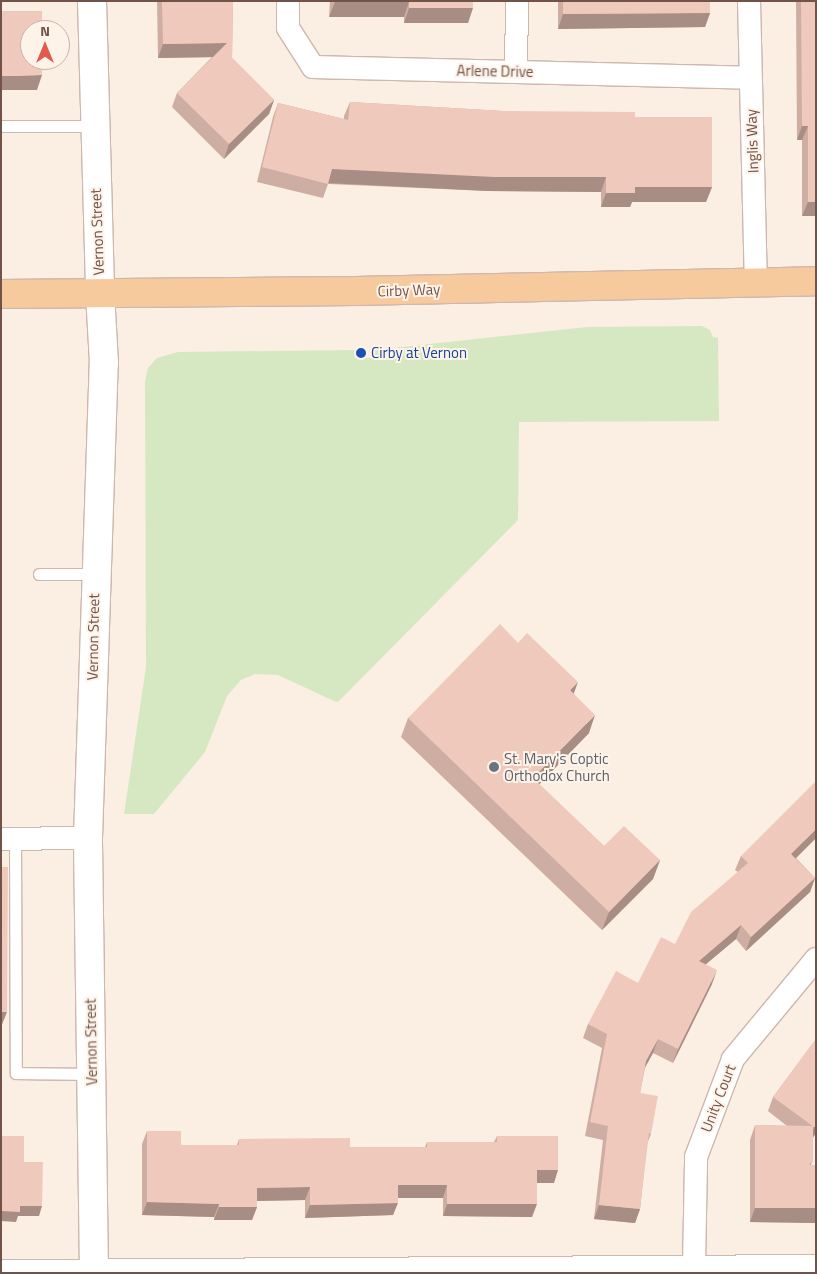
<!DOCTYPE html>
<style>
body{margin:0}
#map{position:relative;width:817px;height:1274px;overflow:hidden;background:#fbeee3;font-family:"Titillium Web",sans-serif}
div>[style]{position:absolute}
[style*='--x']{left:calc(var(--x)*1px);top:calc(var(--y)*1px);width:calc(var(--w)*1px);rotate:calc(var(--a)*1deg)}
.green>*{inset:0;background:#d6e8c2}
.roads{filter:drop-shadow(1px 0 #ceb7ad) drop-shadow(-1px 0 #ceb7ad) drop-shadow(0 1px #ceb7ad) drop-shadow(0 -1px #ceb7ad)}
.service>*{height:11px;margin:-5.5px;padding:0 5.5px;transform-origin:5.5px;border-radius:5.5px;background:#fff}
.minor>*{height:22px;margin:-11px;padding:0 11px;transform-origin:11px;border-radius:11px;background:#fff}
.tertiary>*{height:28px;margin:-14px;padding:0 14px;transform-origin:14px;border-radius:14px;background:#fff}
.secondary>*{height:28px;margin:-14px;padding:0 14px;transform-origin:14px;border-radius:14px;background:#fff}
.primary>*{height:28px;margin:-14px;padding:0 14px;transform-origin:14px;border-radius:14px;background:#f7ca9e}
.wall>*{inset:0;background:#ceaea2}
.shaded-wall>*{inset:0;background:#a78d84}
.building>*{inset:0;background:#efcabc}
.dots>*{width:14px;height:14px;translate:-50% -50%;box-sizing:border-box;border:2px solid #fef3e8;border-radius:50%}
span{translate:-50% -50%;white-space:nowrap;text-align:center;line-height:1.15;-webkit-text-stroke:4px #fef3e8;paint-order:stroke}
.street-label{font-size:15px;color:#71534a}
.transit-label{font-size:15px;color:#164399}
.left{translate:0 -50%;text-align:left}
.worship-label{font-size:15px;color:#5b616d}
.frame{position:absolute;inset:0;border:2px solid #71534a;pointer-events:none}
.north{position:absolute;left:20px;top:20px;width:50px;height:50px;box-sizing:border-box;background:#fef3e8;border:1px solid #c6b3a9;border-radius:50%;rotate:0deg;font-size:14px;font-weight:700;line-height:20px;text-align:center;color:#71534a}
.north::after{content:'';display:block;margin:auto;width:18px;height:22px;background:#e05b4d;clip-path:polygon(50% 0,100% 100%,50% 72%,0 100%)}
</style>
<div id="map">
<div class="green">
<div style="clip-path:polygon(702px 326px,710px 330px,713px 337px,718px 338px,719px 421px,519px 422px,518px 520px,339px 701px,336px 702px,278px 675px,255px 674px,241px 680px,227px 696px,205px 752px,154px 814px,124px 814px,146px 667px,145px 381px,148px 368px,157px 358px,178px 352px,356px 350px,355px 358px,371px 358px,375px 350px,587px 327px)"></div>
</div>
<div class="roads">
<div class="service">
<div style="--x:1;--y:126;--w:93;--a:0"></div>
<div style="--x:39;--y:574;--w:56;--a:0"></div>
<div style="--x:15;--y:838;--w:235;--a:89.8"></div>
<div style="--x:16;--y:1073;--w:75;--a:0.8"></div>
</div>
<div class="minor">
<div style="--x:288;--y:1;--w:27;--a:90"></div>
<div style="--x:288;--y:28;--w:46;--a:57.3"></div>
<div style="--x:313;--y:67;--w:436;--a:1.4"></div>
<div style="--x:749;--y:1;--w:280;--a:88.6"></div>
<div style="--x:516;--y:72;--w:71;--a:-89.2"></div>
<div style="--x:1;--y:839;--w:87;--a:-0.7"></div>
<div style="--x:694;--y:1266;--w:109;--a:-88.9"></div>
<div style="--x:696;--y:1157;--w:105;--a:-69.3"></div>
<div style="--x:733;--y:1059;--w:130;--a:-50.3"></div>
<div style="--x:1;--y:1271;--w:815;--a:-0.35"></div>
</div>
<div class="tertiary">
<div style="--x:94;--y:1273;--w:435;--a:-90.8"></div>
<div style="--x:88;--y:838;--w:475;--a:-88.1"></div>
<div style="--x:104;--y:363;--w:69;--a:-93.3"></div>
</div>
<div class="secondary">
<div style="--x:92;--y:1;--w:293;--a:88.4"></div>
</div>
<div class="primary">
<div style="--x:1;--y:294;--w:355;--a:-0.5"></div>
<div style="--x:356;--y:291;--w:460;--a:-1.2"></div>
</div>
</div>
<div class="wall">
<div style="clip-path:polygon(157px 1px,233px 1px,232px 58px,274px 100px,269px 114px,224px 159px,172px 107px,177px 93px,212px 57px,158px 58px)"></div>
<div style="clip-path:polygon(330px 1px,473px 1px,468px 23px,404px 23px,404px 17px,329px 17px)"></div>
<div style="clip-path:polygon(558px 1px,710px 1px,710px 13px,705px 27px,558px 29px)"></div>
<div style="clip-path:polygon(796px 1px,816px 1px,816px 216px,802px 216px,802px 140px,797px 140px)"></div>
<div style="clip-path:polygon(350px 102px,503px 111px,635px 117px,712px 187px,706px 202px,632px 202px,630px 207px,601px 207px,601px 192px,488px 191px,328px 184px,323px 198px,257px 182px,273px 117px,278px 103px,344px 119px,344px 116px)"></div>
<div style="clip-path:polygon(518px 643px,574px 694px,589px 733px,539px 784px,604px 846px,660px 860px,653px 879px,602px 930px,401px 737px,408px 718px)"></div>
<div style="clip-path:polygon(816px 838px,796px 858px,815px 878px,810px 892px,746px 951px,736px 939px,706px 964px,712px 984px,673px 1063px,653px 1053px,645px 1068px,640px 1093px,651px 1134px,647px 1144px,640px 1209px,635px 1223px,594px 1219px,603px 1140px,585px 1136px,602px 1048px,583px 1038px,588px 1024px,638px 983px,675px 944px,738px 872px,735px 870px,741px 856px)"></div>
<div style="clip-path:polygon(816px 1039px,816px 1133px,813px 1138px,813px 1160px,811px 1165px,816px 1165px,816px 1223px,750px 1222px,750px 1140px,755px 1125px,787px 1126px,768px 1111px,773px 1097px)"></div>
<div style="clip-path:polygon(147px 1131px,181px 1145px,237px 1145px,239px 1139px,350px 1147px,425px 1147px,427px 1142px,494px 1142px,497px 1136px,554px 1183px,537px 1183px,532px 1217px,443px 1216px,443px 1198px,398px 1198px,393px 1215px,305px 1218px,305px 1200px,257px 1201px,257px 1207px,252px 1220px,214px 1220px,214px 1217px,142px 1215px,142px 1144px)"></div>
</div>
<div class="shaded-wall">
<div style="clip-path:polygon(335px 2px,409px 2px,404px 17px,329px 17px)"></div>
<div style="clip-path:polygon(409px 8px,473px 8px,468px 23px,404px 23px)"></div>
<div style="clip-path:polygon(710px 13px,705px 27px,558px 29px,563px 14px)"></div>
<div style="clip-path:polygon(227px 43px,222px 57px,158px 58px,163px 44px)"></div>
<div style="clip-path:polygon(42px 75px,37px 90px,1px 90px,1px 76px)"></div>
<div style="clip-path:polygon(274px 100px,269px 114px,224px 159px,229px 144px)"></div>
<div style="clip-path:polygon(802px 126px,808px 126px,802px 140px,797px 140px)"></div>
<div style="clip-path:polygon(332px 169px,606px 177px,601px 192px,488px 191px,327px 183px)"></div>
<div style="clip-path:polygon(635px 187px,712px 187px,706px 202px,632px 202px,630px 207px,601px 207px,606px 193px)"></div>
<div style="clip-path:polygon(808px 202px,816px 202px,816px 216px,802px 216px)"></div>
<div style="clip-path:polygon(578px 682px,571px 701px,570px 690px)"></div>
<div style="clip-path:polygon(595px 715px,589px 733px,527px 797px,533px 778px)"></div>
<div style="clip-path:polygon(816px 829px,816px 838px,786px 868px,791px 854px)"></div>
<div style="clip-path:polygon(660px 860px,653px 879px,602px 930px,609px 912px)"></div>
<div style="clip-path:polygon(815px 878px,810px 892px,746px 951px,751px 937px)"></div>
<div style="clip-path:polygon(741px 925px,736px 939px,693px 975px,699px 961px)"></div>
<div style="clip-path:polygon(717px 970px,712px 984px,673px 1063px,678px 1049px)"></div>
<div style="clip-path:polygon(1px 1012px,7px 1012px,1px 1027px)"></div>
<div style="clip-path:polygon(658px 1039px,653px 1053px,641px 1074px,646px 1061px)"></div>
<div style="clip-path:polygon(816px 1126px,816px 1133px,809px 1142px,814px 1127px)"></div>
<div style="clip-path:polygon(537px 1170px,558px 1170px,554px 1183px,532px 1183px)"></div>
<div style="clip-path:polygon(398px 1185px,447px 1185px,443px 1198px,393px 1198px)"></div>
<div style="clip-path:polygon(310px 1187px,305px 1200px,252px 1201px,257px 1188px)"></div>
<div style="clip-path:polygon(147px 1202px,219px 1204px,214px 1217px,142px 1215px)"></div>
<div style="clip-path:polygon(398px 1203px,393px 1215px,305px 1218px,310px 1205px)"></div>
<div style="clip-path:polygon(447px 1204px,537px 1204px,532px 1217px,443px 1216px)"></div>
<div style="clip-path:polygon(599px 1205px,640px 1209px,635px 1223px,594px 1219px)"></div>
<div style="clip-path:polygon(20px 1206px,42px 1206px,39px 1216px,18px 1216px,16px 1222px,1px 1221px,1px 1211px)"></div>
<div style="clip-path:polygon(219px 1207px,257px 1207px,252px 1220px,214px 1220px)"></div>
<div style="clip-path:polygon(755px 1208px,816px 1208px,816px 1223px,750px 1222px)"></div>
</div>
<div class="building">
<div style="clip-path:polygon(162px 1px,233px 1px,232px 58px,274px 100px,229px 144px,177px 93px,227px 43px,163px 44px)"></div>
<div style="clip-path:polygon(335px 1px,473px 1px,473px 8px,409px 8px,409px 2px,335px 2px)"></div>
<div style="clip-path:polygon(563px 1px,710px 1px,710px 13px,563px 14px)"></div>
<div style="clip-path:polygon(801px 1px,816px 1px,816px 202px,808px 202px,808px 126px,802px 126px)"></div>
<div style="clip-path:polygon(1px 11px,42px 11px,42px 30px,30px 30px,30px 60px,42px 60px,42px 75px,1px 76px)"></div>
<div style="clip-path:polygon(350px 102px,503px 111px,635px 112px,635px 117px,712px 117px,712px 187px,635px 187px,635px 193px,606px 193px,606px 177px,494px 177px,332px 169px,328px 184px,262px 167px,278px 103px,348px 120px)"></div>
<div style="clip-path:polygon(500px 624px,518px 643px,527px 633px,578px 682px,570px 690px,595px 715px,533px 778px,604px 846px,624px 826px,660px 860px,609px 912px,408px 718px)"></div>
<div style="clip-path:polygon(816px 781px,816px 829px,791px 854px,815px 878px,751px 937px,741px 925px,699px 961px,717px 970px,678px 1049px,658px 1039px,646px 1061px,640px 1093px,658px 1096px,651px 1134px,649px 1133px,640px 1209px,599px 1205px,608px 1126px,590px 1122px,607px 1034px,588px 1024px,616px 971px,638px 983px,661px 937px,675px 944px,691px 912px,748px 863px,741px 856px)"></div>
<div style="clip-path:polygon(1px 867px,8px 867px,7px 1012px,1px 1012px)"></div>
<div style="clip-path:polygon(816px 1039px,816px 1126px,814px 1127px,773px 1097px)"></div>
<div style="clip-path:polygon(755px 1125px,813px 1126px,813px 1160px,809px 1165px,816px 1165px,816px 1208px,755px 1208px)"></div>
<div style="clip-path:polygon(147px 1131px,181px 1131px,181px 1145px,239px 1145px,239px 1139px,350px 1138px,350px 1147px,427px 1147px,427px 1142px,497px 1142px,497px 1136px,558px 1136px,558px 1170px,537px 1170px,537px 1204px,447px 1204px,447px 1185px,398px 1185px,398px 1203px,310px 1205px,310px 1187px,257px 1188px,257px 1207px,219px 1207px,219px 1204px,147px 1202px)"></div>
<div style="clip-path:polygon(1px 1136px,24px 1136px,24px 1162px,43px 1162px,42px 1206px,20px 1206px,20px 1212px,1px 1211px)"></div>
</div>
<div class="dots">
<div style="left:361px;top:353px;background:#1a4fb4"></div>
<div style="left:494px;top:767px;background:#6b7280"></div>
</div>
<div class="street-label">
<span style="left:495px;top:71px;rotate:1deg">Arlene Drive</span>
<span style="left:752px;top:141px;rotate:-92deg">Inglis Way</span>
<span style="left:97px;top:232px;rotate:-92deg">Vernon Street</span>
<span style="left:409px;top:290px;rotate:-2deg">Cirby Way</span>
<span style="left:93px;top:637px;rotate:-89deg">Vernon Street</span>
<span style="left:91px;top:1042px;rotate:-91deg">Vernon Street</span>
<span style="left:718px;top:1098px;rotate:-69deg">Unity Court</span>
</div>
<div class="transit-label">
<span class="left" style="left:371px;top:353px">Cirby at Vernon</span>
</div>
<div class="worship-label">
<span class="left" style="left:504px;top:767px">St. Mary's Coptic<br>Orthodox Church</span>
</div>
<div class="frame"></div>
<div class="north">N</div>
</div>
